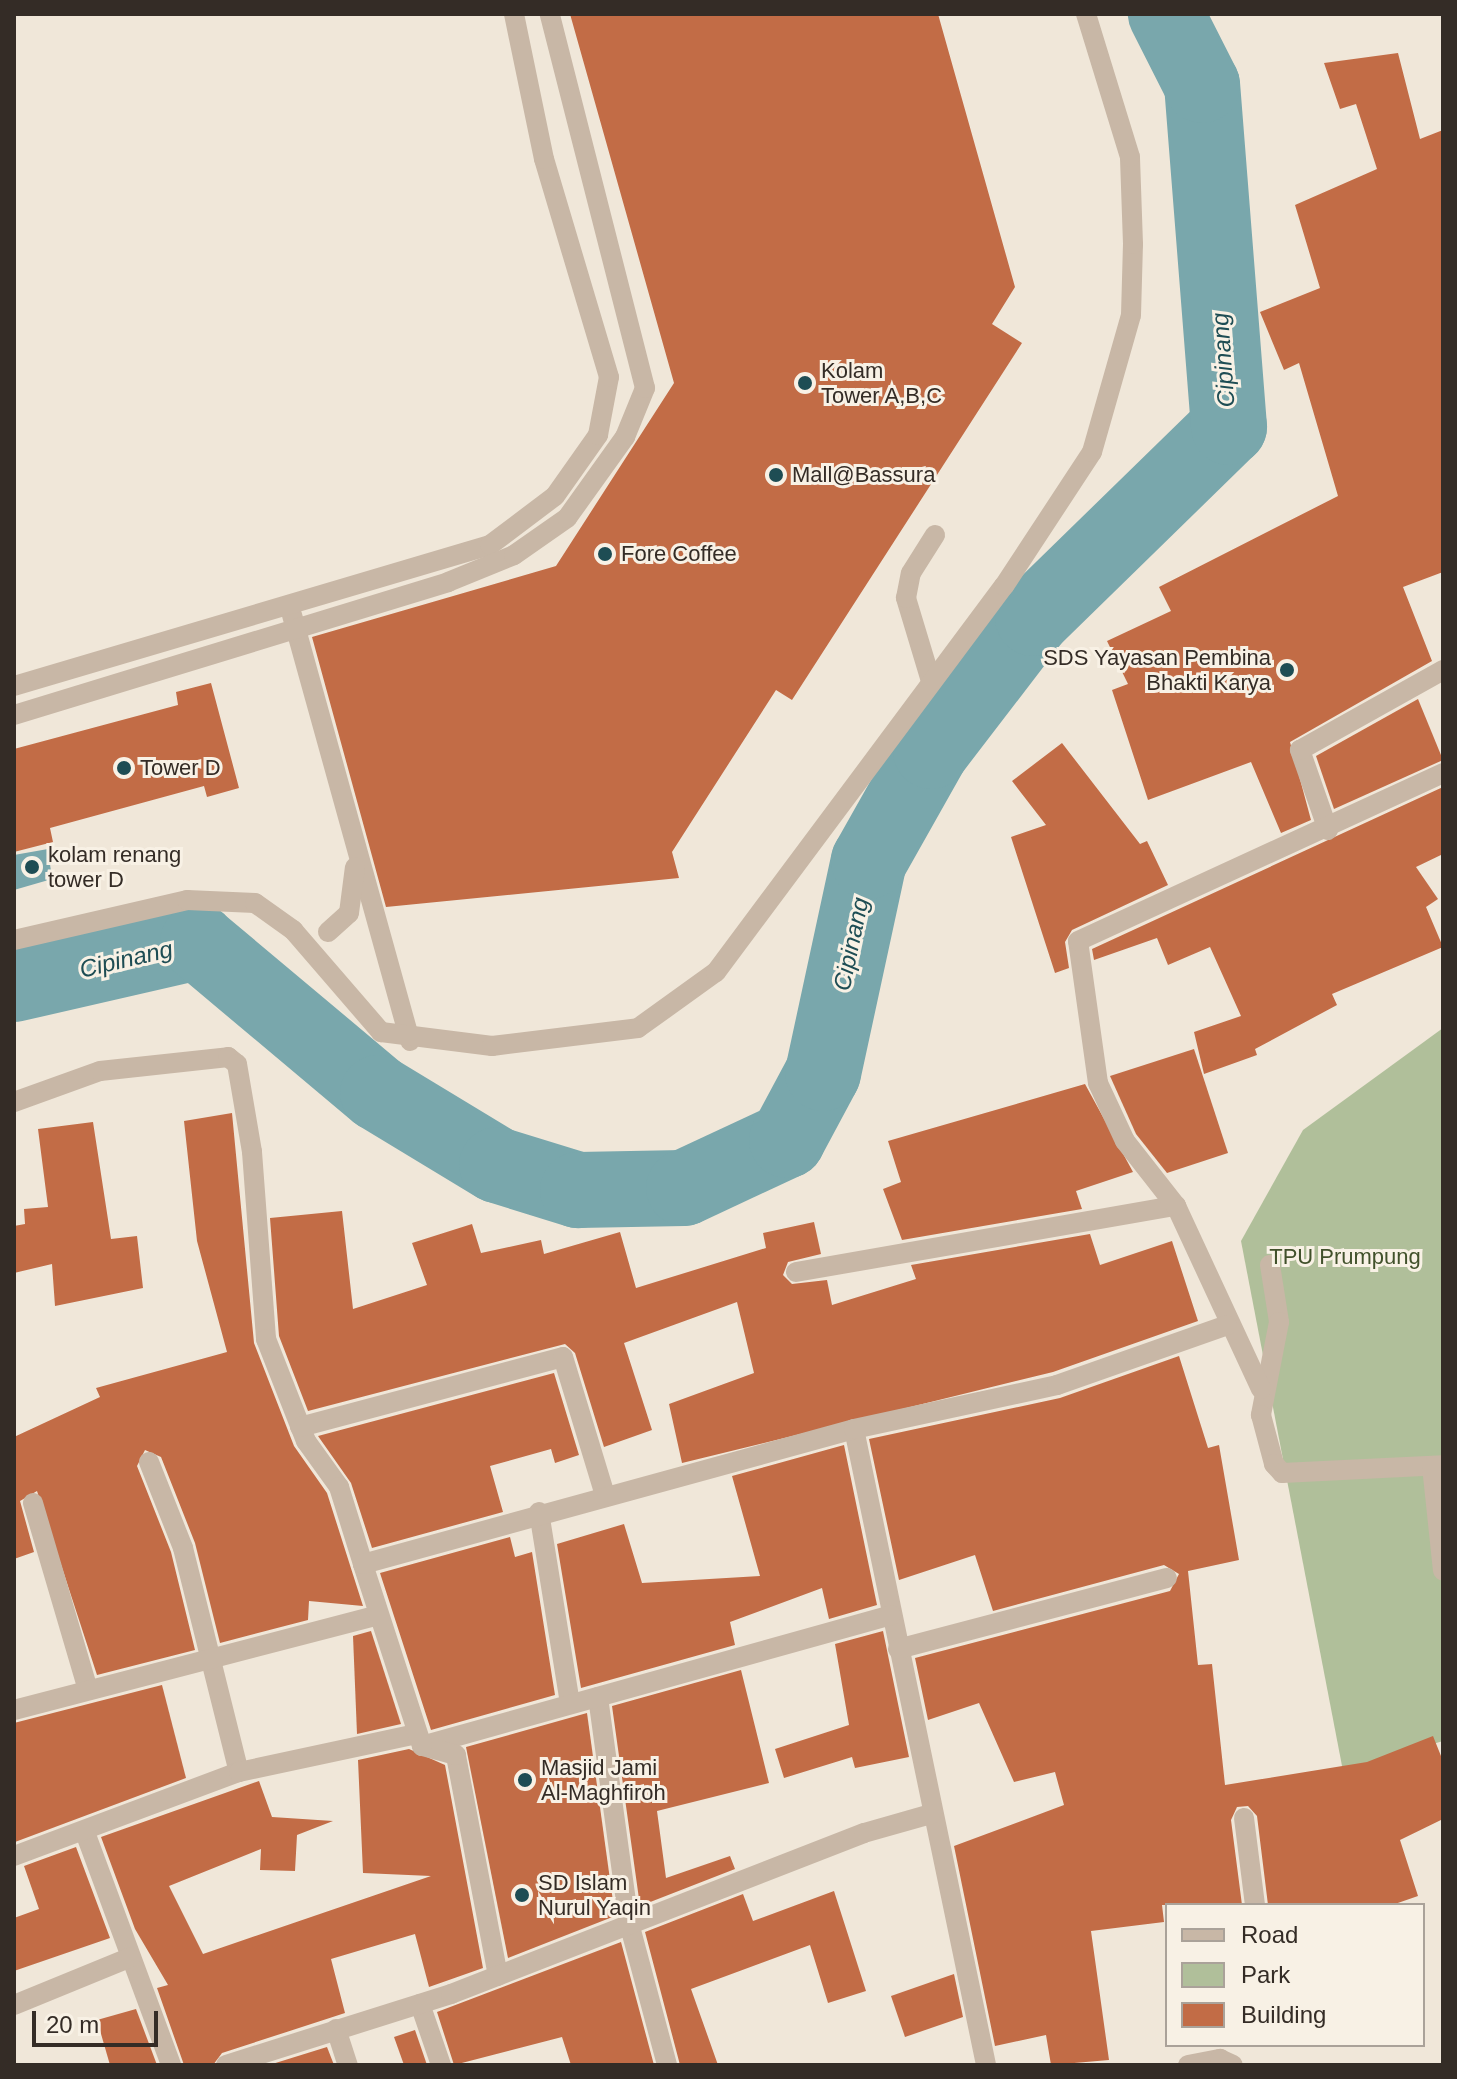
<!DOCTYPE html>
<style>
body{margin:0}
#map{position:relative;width:1457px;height:2079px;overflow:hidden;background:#f0e7d9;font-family:Arial,sans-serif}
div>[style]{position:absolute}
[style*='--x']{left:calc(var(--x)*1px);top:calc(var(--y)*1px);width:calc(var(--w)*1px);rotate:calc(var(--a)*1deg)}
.green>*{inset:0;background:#b0bf9a}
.water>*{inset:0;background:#79a7ac}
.river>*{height:76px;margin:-38px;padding:0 38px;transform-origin:38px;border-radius:38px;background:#79a7ac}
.building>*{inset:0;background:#c26c46}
.minor>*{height:20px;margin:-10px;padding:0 10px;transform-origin:10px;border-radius:10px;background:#c8b7a6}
.dots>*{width:22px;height:22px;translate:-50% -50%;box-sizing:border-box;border:4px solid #f8f1e5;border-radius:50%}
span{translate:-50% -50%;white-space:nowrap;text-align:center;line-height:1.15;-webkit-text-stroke:6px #f8f1e5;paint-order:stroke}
.poi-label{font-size:22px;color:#342c26}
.left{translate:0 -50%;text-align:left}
.right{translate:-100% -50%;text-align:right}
.park-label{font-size:22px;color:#41512b}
.water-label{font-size:24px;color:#1e4d54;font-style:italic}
.frame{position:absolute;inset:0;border:16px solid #342c26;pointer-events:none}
.legend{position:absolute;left:1165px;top:1903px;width:260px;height:144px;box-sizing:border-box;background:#f8f1e5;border:2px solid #aaa299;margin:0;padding:10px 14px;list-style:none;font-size:24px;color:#342c26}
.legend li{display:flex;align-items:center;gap:16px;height:40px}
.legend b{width:40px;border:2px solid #aaa299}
.scale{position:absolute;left:32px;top:2011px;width:126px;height:36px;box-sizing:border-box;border:4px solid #342c26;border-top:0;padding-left:10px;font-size:24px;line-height:28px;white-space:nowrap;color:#342c26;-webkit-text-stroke:6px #f8f1e5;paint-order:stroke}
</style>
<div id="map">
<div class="green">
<div style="clip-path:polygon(1443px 1028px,1443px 1741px,1343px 1771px,1241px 1241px,1303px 1130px)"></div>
</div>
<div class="water">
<div style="clip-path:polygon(48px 849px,52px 879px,14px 890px,14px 855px)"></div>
</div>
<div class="river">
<div style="--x:14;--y:984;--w:189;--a:-12.9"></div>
<div style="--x:198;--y:942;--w:235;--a:40"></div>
<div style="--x:378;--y:1093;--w:139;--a:31.2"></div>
<div style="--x:497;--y:1165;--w:85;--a:17.2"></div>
<div style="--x:578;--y:1190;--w:106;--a:-1.1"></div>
<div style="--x:684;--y:1188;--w:114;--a:-25"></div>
<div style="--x:787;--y:1140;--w:76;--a:-61.8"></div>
<div style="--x:823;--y:1073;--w:217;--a:-77.8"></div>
<div style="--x:869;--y:861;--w:126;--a:-60.6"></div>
<div style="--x:931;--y:751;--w:168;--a:-52.5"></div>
<div style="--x:1033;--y:618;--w:274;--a:-44.3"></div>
<div style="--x:1229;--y:427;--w:343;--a:-94.5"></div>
<div style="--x:1202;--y:85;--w:80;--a:-116.9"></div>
</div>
<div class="building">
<div style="clip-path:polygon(570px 14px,938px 14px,1015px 287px,992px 324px,1022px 343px,792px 700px,776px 690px,672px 852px,679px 878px,386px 907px,312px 637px,556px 566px,674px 383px)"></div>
<div style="clip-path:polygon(1398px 53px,1420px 139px,1443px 130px,1443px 572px,1403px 587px,1432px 661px,1290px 742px,1311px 820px,1281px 833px,1251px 762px,1148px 800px,1112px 690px,1128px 684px,1107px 641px,1171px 611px,1159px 587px,1338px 496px,1299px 363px,1284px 370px,1260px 312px,1320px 288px,1295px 205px,1377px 169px,1356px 104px,1340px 109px,1324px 63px)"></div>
<div style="clip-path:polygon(211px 683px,239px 788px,207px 797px,204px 786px,50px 828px,53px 842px,14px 852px,14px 749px,178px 705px,176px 692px)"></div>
<div style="clip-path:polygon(1418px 699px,1443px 760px,1334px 809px,1316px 756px)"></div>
<div style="clip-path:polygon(1062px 743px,1140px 844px,1147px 841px,1168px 885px,1072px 930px,1065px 942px,1069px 968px,1055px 973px,1011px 837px,1046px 825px,1012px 781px)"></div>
<div style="clip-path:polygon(1443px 787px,1443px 854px,1416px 867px,1438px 899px,1426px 907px,1443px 947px,1332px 994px,1337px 1005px,1255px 1049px,1257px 1055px,1204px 1074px,1194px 1032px,1241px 1016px,1210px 947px,1168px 965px,1157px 938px,1094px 960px,1092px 949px)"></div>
<div style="clip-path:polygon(1194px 1049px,1228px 1153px,1167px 1173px,1136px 1134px,1110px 1076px)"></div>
<div style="clip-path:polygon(1085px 1084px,1133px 1172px,1076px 1191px,1082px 1209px,902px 1240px,883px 1189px,901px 1182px,888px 1141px)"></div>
<div style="clip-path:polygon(232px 1113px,254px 1343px,294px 1446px,327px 1493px,363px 1606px,309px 1601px,308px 1620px,220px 1643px,195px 1543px,161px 1457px,145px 1450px,137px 1466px,171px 1552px,195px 1650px,97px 1675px,37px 1491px,20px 1501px,34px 1552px,14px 1559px,14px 1437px,100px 1397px,96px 1388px,227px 1352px,197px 1241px,184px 1121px)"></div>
<div style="clip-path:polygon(93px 1122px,111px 1239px,137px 1236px,143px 1288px,55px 1306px,52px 1264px,14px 1273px,14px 1226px,25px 1224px,24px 1209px,48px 1207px,38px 1129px)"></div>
<div style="clip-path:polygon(342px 1211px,353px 1309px,427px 1285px,412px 1243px,472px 1224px,481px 1253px,541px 1240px,544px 1254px,620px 1232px,636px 1288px,766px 1248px,763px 1233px,814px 1222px,821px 1254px,788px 1262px,783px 1275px,792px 1284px,827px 1280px,832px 1305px,916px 1279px,911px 1265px,1090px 1234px,1100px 1265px,1172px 1241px,1198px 1321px,1053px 1372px,682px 1463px,669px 1404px,754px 1373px,737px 1302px,624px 1343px,652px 1430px,604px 1447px,575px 1353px,565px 1344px,308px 1411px,279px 1336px,270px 1218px)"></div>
<div style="clip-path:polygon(1179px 1356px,1208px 1448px,1219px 1445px,1239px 1560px,1188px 1571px,1198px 1665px,1212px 1664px,1225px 1785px,1367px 1762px,1433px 1736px,1443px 1761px,1443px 1819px,1400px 1840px,1418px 1896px,1392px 1905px,1268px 1905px,1257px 1816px,1248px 1806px,1237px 1807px,1231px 1820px,1242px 1905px,1162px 1905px,1164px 1922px,1091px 1931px,1109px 2060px,1051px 2065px,1046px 2035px,995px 2046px,954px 1846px,1064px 1805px,1055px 1772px,1014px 1782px,979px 1703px,928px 1720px,915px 1658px,1170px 1591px,1179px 1574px,1164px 1565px,993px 1611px,975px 1555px,899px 1580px,869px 1439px,1060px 1398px)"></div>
<div style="clip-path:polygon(554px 1373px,579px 1455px,555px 1463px,551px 1449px,490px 1466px,503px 1512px,372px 1548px,351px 1483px,318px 1436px)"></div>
<div style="clip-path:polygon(844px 1445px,877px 1605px,829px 1619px,822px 1588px,730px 1622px,735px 1645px,581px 1688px,557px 1544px,624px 1524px,642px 1583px,760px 1576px,732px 1476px)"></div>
<div style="clip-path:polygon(510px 1537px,515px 1557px,532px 1552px,555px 1695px,431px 1730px,380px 1573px)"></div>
<div style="clip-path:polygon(371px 1631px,401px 1724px,357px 1734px,353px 1636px)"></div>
<div style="clip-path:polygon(883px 1631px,909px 1757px,855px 1768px,852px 1757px,784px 1778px,775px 1749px,849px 1725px,835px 1644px)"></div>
<div style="clip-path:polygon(741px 1670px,769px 1783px,657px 1811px,666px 1878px,730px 1856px,735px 1869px,640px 1906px,612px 1706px)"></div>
<div style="clip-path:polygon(162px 1685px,186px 1778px,15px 1842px,14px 1723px)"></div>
<div style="clip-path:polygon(587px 1713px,615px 1916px,508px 1958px,466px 1747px)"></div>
<div style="clip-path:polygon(409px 1749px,445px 1765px,483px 1968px,429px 1987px,415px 1934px,331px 1959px,345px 2013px,222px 2053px,213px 2065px,184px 2065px,157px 1988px,168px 1985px,135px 1929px,101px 1837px,259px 1781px,272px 1817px,333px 1821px,297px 1835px,295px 1871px,260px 1870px,261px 1849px,169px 1886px,203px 1954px,431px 1876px,363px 1873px,358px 1760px)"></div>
<div style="clip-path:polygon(76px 1847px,110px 1938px,14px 1971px,14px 1918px,39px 1909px,24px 1866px)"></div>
<div style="clip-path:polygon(834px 1891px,866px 1991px,828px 2003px,810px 1945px,691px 1989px,718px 2065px,680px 2065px,645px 1932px,743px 1894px,753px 1921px)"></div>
<div style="clip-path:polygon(621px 1942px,654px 2065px,571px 2065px,562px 2037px,454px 2065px,437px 2012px)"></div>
<div style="clip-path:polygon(954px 1974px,963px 2017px,905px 2037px,891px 1996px)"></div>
<div style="clip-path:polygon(136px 2009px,157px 2065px,110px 2065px,97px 2020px)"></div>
<div style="clip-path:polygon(415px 2030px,427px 2065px,404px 2065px,394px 2037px)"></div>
<div style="clip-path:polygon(327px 2047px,334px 2065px,269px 2065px)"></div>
</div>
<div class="minor">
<div style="--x:292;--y:615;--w:442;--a:74.5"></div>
<div style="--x:931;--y:681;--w:87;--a:-106.8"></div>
<div style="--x:906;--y:598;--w:25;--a:-79"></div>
<div style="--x:911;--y:573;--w:45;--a:-57.7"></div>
<div style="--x:14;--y:686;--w:496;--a:-16.5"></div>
<div style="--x:490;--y:545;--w:81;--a:-37"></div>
<div style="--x:555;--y:496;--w:75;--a:-54.8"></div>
<div style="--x:598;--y:435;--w:59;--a:-79.3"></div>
<div style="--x:609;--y:377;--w:227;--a:-106.6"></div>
<div style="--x:544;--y:159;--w:148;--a:-101.7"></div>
<div style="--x:14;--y:715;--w:454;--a:-17"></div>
<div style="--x:448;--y:582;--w:71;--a:-22.2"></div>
<div style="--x:514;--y:555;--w:65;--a:-34.9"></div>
<div style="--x:567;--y:518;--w:100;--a:-54.4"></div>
<div style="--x:625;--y:437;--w:53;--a:-67.8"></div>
<div style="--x:645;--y:388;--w:386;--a:-104.3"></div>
<div style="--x:1328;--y:830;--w:85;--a:-109.3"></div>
<div style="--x:1300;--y:750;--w:164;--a:-29.2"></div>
<div style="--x:328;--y:932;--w:28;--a:-42"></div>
<div style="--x:349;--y:913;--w:46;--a:-82.6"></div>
<div style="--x:14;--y:940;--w:178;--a:-13"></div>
<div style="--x:187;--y:900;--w:68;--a:2.5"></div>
<div style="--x:255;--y:903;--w:47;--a:35.4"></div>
<div style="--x:293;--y:930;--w:135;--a:49.2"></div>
<div style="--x:381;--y:1032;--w:112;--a:7.2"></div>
<div style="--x:492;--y:1046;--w:147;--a:-7"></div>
<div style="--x:638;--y:1028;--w:96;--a:-35.7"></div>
<div style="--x:716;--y:972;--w:482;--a:-53.3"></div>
<div style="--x:1004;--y:586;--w:160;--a:-56.7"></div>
<div style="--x:1092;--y:452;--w:142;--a:-74.1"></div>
<div style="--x:1131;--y:315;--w:71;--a:-88.4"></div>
<div style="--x:1133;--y:244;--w:87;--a:-92"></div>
<div style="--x:1130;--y:157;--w:150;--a:-107.1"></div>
<div style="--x:14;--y:1102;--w:91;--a:-19.8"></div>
<div style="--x:100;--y:1071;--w:129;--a:-6.2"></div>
<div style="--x:228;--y:1057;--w:11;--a:38"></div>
<div style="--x:237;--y:1064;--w:89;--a:80.3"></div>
<div style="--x:252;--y:1152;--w:188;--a:85.7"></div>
<div style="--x:266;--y:1339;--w:110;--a:68.6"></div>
<div style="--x:306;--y:1441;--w:57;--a:54.3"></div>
<div style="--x:339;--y:1487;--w:81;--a:72.7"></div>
<div style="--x:1270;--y:1265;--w:58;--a:81"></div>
<div style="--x:1279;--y:1322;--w:95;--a:101"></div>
<div style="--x:1261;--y:1415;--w:51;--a:75.1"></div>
<div style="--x:1274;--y:1464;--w:12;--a:48"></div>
<div style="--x:1282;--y:1473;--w:161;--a:-2.8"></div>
<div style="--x:796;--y:1272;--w:386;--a:-9.9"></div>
<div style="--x:1261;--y:1389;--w:202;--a:-114.9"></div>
<div style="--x:1176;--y:1206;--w:83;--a:-128.1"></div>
<div style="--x:1125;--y:1141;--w:64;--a:-115"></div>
<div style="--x:1098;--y:1083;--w:143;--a:-98"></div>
<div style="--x:1078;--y:941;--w:402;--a:-24.7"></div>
<div style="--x:300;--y:1427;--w:272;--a:-14.9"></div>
<div style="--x:563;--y:1357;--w:144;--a:73.1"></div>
<div style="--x:854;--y:1429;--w:650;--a:78.27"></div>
<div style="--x:149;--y:1462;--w:92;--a:68.4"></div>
<div style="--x:183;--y:1548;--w:231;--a:76"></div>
<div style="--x:1432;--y:1466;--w:105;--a:84"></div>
<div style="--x:33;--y:1503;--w:195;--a:73.6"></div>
<div style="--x:539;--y:1512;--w:194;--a:80.8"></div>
<div style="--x:898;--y:1649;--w:278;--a:-14.8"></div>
<div style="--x:598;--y:1697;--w:228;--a:82.2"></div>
<div style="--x:629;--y:1923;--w:147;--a:75"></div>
<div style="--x:14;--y:1710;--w:374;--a:-14.6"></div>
<div style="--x:422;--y:1746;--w:487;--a:-15.6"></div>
<div style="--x:1244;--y:1818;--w:88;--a:82.8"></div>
<div style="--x:86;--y:1835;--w:245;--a:69.7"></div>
<div style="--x:14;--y:1856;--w:240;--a:-20.5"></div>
<div style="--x:239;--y:1772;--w:182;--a:-12.1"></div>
<div style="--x:498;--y:1976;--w:225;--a:-100.8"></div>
<div style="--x:456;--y:1755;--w:35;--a:-165"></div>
<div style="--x:422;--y:1746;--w:191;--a:-108"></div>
<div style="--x:363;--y:1564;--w:509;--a:-15.37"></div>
<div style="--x:854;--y:1429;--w:208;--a:-12.2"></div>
<div style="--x:1057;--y:1385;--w:180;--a:-19.4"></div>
<div style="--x:420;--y:2004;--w:65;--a:71"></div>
<div style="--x:14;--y:2005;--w:126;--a:-22.3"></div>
<div style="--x:336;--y:2029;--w:38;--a:72"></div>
<div style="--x:226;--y:2065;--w:236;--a:-17.5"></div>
<div style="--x:451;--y:1994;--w:443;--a:-21.3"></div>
<div style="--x:864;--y:1833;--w:70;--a:-15.8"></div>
<div style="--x:1188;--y:2065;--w:33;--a:-11"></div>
<div style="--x:1220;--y:2059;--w:14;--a:25"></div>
</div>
<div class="dots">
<div style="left:805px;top:383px;background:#1e4d54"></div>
<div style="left:776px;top:475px;background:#1e4d54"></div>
<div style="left:605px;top:554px;background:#1e4d54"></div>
<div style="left:1287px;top:670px;background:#1e4d54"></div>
<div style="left:124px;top:768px;background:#1e4d54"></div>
<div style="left:32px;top:867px;background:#1e4d54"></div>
<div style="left:525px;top:1780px;background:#1e4d54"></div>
<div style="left:522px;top:1895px;background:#1e4d54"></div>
</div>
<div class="poi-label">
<span class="left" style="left:821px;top:383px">Kolam<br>Tower A,B,C</span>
<span class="left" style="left:792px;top:475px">Mall@Bassura</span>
<span class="left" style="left:621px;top:554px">Fore Coffee</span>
<span class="right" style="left:1271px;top:670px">SDS Yayasan Pembina<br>Bhakti Karya</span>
<span class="left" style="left:140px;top:768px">Tower D</span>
<span class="left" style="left:48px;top:867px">kolam renang<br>tower D</span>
<span class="left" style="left:541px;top:1780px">Masjid Jami<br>Al-Maghfiroh</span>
<span class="left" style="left:538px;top:1895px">SD Islam<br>Nurul Yaqin</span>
</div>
<div class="park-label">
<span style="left:1345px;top:1257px">TPU Prumpung</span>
</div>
<div class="water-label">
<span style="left:1223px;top:360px;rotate:-94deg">Cipinang</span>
<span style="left:851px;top:944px;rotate:-78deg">Cipinang</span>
<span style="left:126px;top:959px;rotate:-13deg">Cipinang</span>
</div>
<div class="frame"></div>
<ul class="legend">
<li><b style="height:10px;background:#c8b7a6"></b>Road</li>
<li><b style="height:22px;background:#b0bf9a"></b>Park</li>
<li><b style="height:22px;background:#c26c46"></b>Building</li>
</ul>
<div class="scale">20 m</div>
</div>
